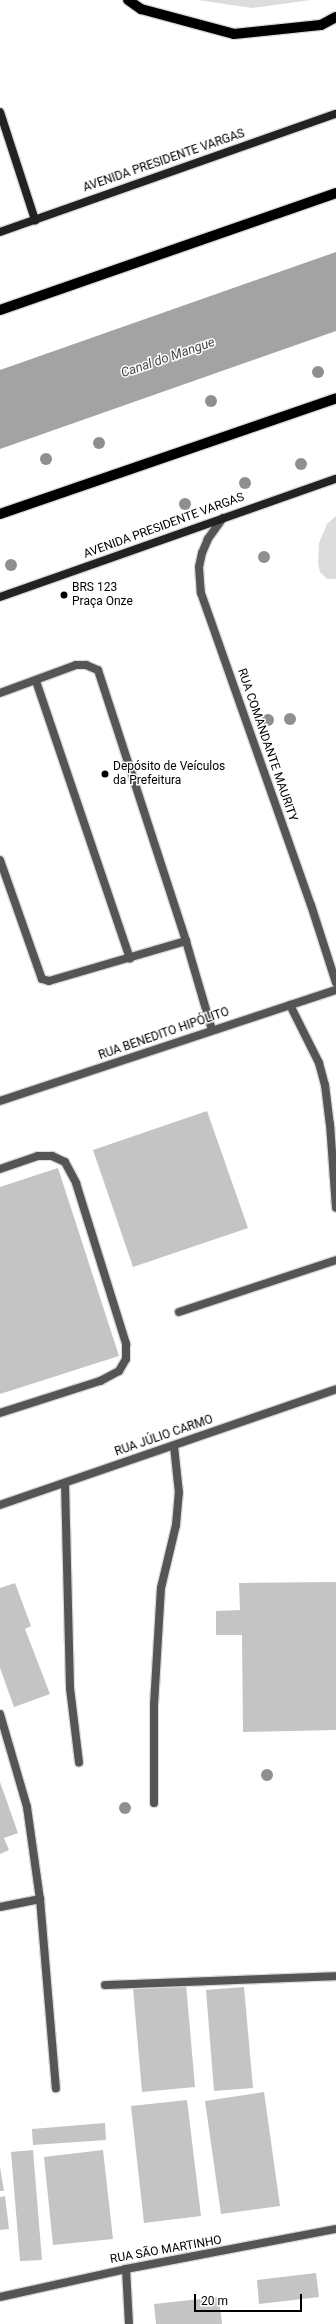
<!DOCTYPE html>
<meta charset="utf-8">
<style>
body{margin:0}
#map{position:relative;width:336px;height:2324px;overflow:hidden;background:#fff;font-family:Roboto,sans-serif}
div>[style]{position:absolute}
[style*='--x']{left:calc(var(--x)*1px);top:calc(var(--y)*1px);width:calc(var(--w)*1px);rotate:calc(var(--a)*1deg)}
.green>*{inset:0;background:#dcdcdc}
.water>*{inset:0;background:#a3a3a3}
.building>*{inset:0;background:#c4c4c4}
.roads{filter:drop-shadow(1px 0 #dbdbdb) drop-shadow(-1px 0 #dbdbdb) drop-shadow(0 1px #dbdbdb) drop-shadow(0 -1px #dbdbdb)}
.service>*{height:8px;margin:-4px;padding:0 4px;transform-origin:4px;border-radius:4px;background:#555}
.minor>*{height:8px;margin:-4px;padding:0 4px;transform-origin:4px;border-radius:4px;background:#555}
.tertiary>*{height:8px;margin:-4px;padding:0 4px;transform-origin:4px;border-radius:4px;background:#555}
.secondary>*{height:8px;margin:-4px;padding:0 4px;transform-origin:4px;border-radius:4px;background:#222}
.primary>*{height:10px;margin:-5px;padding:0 5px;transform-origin:5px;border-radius:5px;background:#000}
.trees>*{width:12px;height:12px;margin:-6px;border-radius:50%;background:#8f8f8f}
.dots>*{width:11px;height:11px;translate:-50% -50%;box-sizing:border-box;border:2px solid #fff;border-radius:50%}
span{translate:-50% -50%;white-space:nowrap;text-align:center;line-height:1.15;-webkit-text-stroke:3px #fff;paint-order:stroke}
.street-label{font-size:12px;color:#000}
.poi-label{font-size:12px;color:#000}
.left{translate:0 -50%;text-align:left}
.water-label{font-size:13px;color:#444;font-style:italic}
.scale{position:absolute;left:194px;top:2294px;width:108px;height:18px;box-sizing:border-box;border:2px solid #000;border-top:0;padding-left:5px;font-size:12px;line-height:14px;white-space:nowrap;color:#000;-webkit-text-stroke:3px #fff;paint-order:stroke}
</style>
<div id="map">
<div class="green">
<div style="clip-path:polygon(198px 0,311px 0,252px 8px)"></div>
<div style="clip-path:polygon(336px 516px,336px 579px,327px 579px,320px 572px,318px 563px,319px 543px,327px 524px)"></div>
</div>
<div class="water">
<div style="clip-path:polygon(336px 252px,336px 331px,0 449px,0 370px)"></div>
</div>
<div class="building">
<div style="clip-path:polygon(207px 1111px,248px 1228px,133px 1267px,93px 1150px)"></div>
<div style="clip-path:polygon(58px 1168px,119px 1356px,0 1394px,0 1187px)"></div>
<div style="clip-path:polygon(336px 1582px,336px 1730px,243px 1732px,242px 1635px,216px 1635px,216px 1611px,240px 1610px,239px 1583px)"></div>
<div style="clip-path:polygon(15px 1583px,31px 1626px,25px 1629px,50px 1694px,14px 1707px,0 1668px,0 1588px)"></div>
<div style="clip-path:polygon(0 1782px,18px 1833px,4px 1838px,9px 1850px,0 1854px)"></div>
<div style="clip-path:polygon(186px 1984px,195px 2087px,142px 2092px,133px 1988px)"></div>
<div style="clip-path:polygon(244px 1987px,253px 2088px,214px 2091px,206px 1990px)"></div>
<div style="clip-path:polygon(264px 2092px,280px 2206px,221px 2214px,205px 2101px)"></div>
<div style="clip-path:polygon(187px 2100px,201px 2216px,144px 2223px,131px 2106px)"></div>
<div style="clip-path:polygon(105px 2123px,106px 2140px,33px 2145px,32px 2129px)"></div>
<div style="clip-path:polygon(33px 2150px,42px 2260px,20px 2261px,11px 2152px)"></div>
<div style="clip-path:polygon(103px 2150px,113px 2239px,53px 2245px,44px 2157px)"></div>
<div style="clip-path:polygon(0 2167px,4px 2191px,0 2191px)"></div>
<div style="clip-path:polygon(5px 2196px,9px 2229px,0 2230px,0 2197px)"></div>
<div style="clip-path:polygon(316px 2273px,319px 2297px,259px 2304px,257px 2280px)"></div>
<div style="clip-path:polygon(219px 2297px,222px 2324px,156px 2324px,154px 2304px)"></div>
</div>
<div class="roads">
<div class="service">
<div style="--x:36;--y:681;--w:293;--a:71.3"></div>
<div style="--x:0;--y:693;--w:81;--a:-20.2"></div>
<div style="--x:76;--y:665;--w:10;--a:0"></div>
<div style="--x:86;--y:665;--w:13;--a:23"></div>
<div style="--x:98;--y:670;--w:285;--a:72"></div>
<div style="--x:186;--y:941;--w:93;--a:73.7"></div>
<div style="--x:0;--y:860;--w:126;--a:70.6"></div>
<div style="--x:42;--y:979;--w:7;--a:16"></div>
<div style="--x:49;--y:981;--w:143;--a:-16.3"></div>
<div style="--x:0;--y:1169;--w:40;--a:-18.9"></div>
<div style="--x:38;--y:1156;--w:14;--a:0"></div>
<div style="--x:52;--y:1156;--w:14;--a:25"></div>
<div style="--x:65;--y:1162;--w:24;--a:62"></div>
<div style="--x:76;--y:1183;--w:169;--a:72.7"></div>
<div style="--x:126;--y:1344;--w:15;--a:90"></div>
<div style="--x:126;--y:1359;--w:14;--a:120"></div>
<div style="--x:119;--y:1371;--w:21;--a:152"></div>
<div style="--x:100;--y:1381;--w:105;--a:162.3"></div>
<div style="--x:179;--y:1312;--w:165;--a:-18.3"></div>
<div style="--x:65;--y:1483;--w:205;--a:88.6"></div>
<div style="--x:70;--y:1688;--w:75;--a:83.1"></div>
<div style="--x:0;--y:1714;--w:97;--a:73.8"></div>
<div style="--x:27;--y:1807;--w:93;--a:82"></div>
<div style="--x:40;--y:1899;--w:190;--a:85.2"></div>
<div style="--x:154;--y:1803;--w:98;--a:-90"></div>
<div style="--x:154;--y:1705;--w:117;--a:-86.6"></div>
<div style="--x:161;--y:1588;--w:65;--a:-76.6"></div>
<div style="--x:176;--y:1525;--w:32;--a:-85"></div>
<div style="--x:179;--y:1493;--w:47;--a:-96.1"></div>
<div style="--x:0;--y:1907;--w:41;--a:-11.3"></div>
<div style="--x:105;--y:1985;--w:231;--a:-2.2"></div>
</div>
<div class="minor">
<div style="--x:223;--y:518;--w:26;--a:126"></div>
<div style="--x:208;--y:539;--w:15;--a:113"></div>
<div style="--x:202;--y:553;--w:14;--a:102"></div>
<div style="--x:199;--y:567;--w:26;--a:86"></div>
<div style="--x:201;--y:593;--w:331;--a:70.6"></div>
<div style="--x:311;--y:905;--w:82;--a:72.2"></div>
<div style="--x:290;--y:1005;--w:65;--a:63.4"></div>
<div style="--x:319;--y:1063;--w:23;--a:75"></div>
<div style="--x:325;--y:1085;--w:39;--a:83"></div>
<div style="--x:330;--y:1124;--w:84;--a:85.9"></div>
<div style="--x:0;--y:1505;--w:355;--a:-19"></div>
<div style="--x:126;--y:2269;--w:55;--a:86.9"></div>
<div style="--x:0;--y:2297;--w:129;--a:-12.5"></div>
<div style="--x:126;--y:2269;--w:214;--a:-10.8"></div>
</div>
<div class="tertiary">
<div style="--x:0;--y:1101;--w:354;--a:-18.3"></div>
</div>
<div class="secondary">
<div style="--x:0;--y:112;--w:114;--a:72"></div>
<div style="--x:0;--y:232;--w:356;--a:-19.4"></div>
<div style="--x:0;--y:597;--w:356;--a:-19.4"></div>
</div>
<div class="primary">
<div style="--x:128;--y:0;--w:16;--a:35"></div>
<div style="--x:141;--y:9;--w:96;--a:15"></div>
<div style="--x:234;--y:34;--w:87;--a:-5.9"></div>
<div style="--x:321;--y:25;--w:17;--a:-28"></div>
<div style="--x:0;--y:310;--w:356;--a:-19.2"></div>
<div style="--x:0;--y:514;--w:355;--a:-19"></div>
</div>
</div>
<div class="trees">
<div style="left:318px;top:372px"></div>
<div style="left:211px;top:401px"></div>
<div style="left:99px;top:443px"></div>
<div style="left:46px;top:459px"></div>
<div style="left:301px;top:464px"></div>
<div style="left:245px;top:483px"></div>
<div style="left:185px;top:504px"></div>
<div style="left:264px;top:557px"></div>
<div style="left:11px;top:565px"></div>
<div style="left:290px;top:719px"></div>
<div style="left:268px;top:720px"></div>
<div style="left:267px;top:1775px"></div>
<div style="left:125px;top:1808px"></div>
</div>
<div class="dots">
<div style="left:64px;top:595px;background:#000"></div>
<div style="left:105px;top:774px;background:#000"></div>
</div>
<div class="street-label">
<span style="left:164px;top:161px;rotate:-19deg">AVENIDA PRESIDENTE VARGAS</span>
<span style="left:164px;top:526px;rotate:-20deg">AVENIDA PRESIDENTE VARGAS</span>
<span style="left:267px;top:745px;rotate:71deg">RUA COMANDANTE MAURITY</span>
<span style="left:164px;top:1034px;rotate:-19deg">RUA BENEDITO HIPÓLITO</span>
<span style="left:164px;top:1436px;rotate:-19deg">RUA JÚLIO CARMO</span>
<span style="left:166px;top:2250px;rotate:-10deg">RUA SÃO MARTINHO</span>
</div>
<div class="poi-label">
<span class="left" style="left:72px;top:595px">BRS 123<br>Praça Onze</span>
<span class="left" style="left:113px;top:774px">Depósito de Veículos<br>da Prefeitura</span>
</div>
<div class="water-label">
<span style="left:168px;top:358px;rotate:-19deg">Canal do Mangue</span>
</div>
<div class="scale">20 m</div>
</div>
